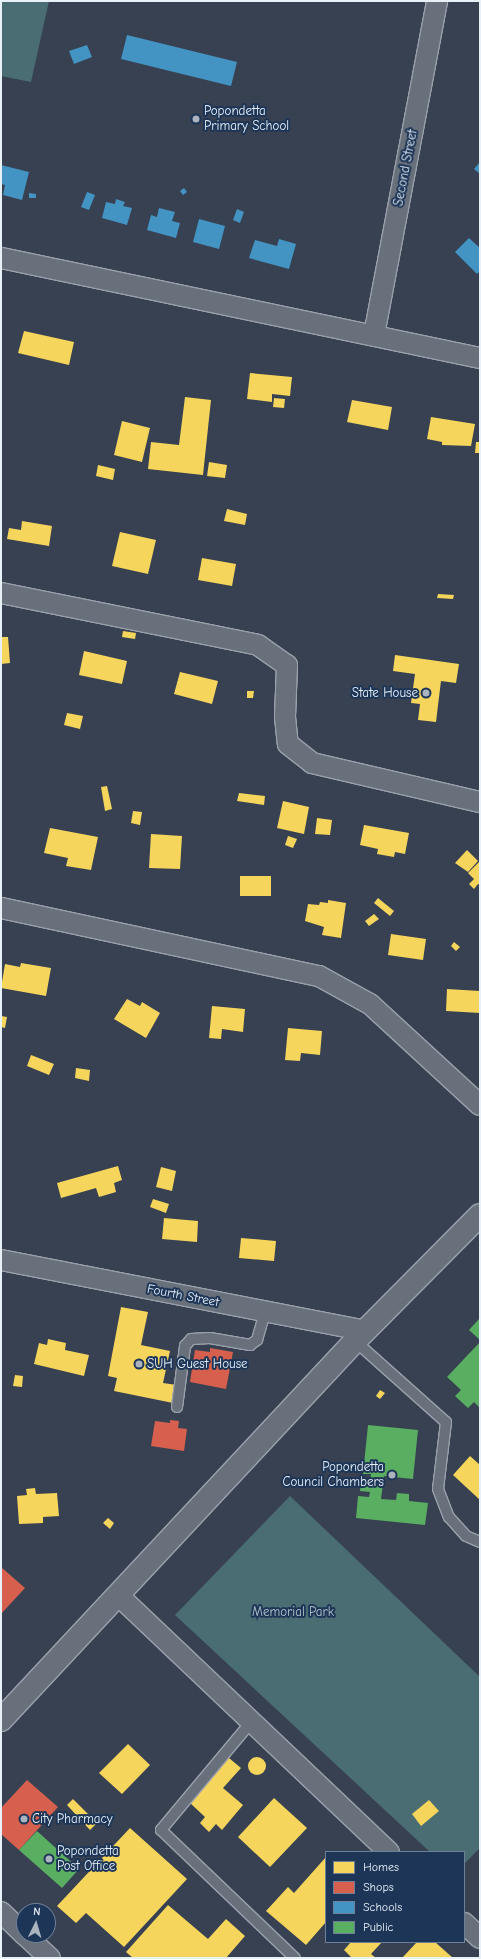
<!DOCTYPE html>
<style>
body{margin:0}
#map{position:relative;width:481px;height:1959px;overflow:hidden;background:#374152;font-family:"Comic Neue",sans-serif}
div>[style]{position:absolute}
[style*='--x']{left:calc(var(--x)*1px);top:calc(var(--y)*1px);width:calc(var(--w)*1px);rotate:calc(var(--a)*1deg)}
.green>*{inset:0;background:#4a6d73}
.homes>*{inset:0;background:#f6d55c}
.round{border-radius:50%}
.shops>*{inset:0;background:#d6604d}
.schools>*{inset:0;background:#4393c3}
.public>*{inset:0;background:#5aae61}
.roads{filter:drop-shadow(1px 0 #9ba1ab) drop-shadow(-1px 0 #9ba1ab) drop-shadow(0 1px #9ba1ab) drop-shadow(0 -1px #9ba1ab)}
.lane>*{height:10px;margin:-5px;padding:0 5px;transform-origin:5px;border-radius:5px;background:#68707b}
.street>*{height:20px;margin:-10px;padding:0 10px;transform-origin:10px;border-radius:10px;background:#68707b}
.secondary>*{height:22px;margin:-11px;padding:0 11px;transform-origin:11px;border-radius:11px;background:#68707b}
.dots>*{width:11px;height:11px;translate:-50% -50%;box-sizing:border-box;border:2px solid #1d3557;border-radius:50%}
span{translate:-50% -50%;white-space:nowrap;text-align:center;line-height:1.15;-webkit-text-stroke:4px #1d3557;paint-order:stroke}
.poi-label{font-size:13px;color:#e8f1f8}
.left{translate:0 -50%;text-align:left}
.right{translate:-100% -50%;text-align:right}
.street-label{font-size:13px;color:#e8f1f8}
.park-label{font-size:13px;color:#b2c5cb}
.frame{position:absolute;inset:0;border:2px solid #e8f1f8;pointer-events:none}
.legend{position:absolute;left:325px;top:1851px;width:140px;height:92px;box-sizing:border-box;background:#1d3557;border:1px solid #6e8097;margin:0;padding:5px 7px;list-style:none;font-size:12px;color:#e8f1f8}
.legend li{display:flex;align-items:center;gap:8px;height:20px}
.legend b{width:20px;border:1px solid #6e8097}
.north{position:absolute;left:16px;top:1903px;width:40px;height:40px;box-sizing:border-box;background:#1d3557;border:1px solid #6e8097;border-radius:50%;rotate:5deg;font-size:11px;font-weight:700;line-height:16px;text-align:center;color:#e8f1f8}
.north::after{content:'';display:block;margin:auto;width:14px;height:18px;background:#aab3be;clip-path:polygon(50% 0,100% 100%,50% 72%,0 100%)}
</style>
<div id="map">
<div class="green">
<div style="clip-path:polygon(1px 1px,49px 1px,31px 82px,1px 76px)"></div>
<div style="clip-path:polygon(290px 1496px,480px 1677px,480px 1848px,464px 1864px,464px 1852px,430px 1852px,175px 1615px)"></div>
</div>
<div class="homes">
<div style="clip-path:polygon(24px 331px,74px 342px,69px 365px,18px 353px)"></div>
<div style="clip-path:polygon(250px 373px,292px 377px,290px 396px,272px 394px,272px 402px,247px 399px)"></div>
<div style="clip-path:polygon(185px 397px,211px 400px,203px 475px,148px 469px,151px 442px,179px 445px)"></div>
<div style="clip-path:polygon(274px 398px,285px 399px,284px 408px,273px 407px)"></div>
<div style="clip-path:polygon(352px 400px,392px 407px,388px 430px,347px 422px)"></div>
<div style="clip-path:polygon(431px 417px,475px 424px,471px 446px,442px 445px,442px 442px,427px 439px)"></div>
<div style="clip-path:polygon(122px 421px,150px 428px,142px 462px,114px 455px)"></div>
<div style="clip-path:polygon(476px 442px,480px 442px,480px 453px,475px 453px)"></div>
<div style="clip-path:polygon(209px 462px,227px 465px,225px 478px,207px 476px)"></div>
<div style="clip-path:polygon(98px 465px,115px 469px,113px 480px,96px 476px)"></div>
<div style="clip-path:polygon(227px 509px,247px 514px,245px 525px,224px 521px)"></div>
<div style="clip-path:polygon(22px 521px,52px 526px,49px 546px,7px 539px,9px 528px,21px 530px)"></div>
<div style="clip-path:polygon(120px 532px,156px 540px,148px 574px,112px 566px)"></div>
<div style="clip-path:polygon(202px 558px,236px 564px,232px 586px,198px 580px)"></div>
<div style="clip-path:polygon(438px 594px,454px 595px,453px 599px,437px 598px)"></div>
<div style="clip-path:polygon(123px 631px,136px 633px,135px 639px,122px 637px)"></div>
<div style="clip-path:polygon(1px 637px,8px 637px,10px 663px,1px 664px)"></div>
<div style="clip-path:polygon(84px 651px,127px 661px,122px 684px,79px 675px)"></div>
<div style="clip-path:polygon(395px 655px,459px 664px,456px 683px,441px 681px,436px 722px,418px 720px,420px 704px,411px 703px,415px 674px,393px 671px)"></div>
<div style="clip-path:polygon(180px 672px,218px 681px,212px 704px,174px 694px)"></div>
<div style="clip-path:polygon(247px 691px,254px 691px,253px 698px,247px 698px)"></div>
<div style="clip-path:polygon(67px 713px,83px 716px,80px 729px,64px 725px)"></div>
<div style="clip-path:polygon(107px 786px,112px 809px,105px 811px,101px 787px)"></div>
<div style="clip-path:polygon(239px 793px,265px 796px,264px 805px,237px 801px)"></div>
<div style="clip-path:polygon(283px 801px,309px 807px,304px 834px,277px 828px)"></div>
<div style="clip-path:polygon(133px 811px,142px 812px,140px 825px,131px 823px)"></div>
<div style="clip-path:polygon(317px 818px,332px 820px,330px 835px,315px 834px)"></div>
<div style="clip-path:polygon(364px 825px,409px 833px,405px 854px,395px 852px,394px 857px,377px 854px,378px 849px,360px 845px)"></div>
<div style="clip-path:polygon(50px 828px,98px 837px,91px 870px,66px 866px,68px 858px,44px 853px)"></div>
<div style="clip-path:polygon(151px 834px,182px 836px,180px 869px,149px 868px)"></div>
<div style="clip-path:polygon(288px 836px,297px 839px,293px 848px,285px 845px)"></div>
<div style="clip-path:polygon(467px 850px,478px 861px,468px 872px,455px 863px)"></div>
<div style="clip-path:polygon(480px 861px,480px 885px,478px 884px,474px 889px,469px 884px,474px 879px,468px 873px)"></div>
<div style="clip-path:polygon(240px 876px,271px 876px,271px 896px,240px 896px)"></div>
<div style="clip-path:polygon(378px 898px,394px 911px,390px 916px,374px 903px)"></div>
<div style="clip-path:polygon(328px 900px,346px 903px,341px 938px,322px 935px,324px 927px,305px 921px,308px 904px,319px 905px,320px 902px,328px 903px)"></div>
<div style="clip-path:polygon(374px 914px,379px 919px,369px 926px,365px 921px)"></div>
<div style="clip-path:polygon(391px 934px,426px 939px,423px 960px,388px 955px)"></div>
<div style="clip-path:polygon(454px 942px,460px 947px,456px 951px,451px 946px)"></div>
<div style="clip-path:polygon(21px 963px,51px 968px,46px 996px,1px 988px,5px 964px,20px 967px)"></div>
<div style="clip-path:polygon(447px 989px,480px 991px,480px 1013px,446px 1011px)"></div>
<div style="clip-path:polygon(127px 999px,140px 1006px,142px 1002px,160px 1013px,146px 1038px,114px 1019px)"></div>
<div style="clip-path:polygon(212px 1006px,245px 1009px,243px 1032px,222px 1029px,221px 1039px,209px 1038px)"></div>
<div style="clip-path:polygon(1px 1016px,7px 1017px,5px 1028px,1px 1027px)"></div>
<div style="clip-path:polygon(288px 1028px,322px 1031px,320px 1055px,301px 1053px,300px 1061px,285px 1060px)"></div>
<div style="clip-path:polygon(31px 1055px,54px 1064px,49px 1075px,27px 1066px)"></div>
<div style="clip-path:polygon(76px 1068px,90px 1070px,89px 1081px,75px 1078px)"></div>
<div style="clip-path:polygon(118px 1166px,122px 1180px,114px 1183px,116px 1192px,99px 1197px,96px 1188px,61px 1198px,57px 1183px)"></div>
<div style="clip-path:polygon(161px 1167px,176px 1171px,172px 1191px,156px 1187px)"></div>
<div style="clip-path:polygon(153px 1199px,169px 1204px,166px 1213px,150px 1207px)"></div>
<div style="clip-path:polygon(164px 1218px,198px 1221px,197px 1242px,162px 1239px)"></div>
<div style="clip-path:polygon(241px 1238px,276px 1241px,274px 1261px,239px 1258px)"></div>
<div style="clip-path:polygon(121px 1307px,148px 1312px,141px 1345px,170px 1351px,163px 1383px,177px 1385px,173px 1403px,114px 1391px,117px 1378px,108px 1376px)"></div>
<div style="clip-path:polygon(48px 1339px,66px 1343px,65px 1350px,89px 1355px,84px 1376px,34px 1364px,39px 1343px,47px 1345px)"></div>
<div style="clip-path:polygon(15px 1375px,23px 1376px,22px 1387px,13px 1386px)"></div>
<div style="clip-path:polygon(380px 1390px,385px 1393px,380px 1399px,376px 1396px)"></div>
<div style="clip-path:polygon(470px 1456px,480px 1465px,480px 1500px,453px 1475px)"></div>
<div style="clip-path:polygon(35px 1488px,36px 1494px,57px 1493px,59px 1516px,43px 1517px,43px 1523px,19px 1524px,17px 1496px,27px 1495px,26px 1489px)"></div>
<div style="clip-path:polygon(108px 1518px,114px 1523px,110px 1529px,103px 1523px)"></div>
<div style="clip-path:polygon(128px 1744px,150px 1765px,122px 1794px,99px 1773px)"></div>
<div class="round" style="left:248px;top:1757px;width:18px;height:18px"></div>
<div style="clip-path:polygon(229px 1758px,241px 1768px,223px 1788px,243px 1805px,222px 1830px,216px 1824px,209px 1832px,200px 1823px,205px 1817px,189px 1802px)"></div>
<div style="clip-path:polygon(274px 1798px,307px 1828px,270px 1867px,238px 1837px)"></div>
<div style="clip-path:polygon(73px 1799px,97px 1823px,90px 1830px,67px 1805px)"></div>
<div style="clip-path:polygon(429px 1800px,439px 1811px,421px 1826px,412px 1814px)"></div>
<div style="clip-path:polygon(130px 1828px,187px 1879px,124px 1947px,86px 1913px,76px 1923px,57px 1906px)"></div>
<div style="clip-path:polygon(326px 1857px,326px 1922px,306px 1945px,266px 1911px,288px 1887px,294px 1893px)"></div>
<div style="clip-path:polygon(168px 1905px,208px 1939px,226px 1919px,245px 1936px,226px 1958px,133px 1958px,126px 1952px)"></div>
<div style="clip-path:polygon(351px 1942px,382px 1942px,371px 1954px,376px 1958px,352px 1958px,344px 1950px)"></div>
<div style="clip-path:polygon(417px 1942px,435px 1942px,453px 1958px,402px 1958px)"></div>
</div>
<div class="shops">
<div style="clip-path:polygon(210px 1348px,233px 1352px,226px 1389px,190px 1382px,195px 1350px,210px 1352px)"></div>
<div style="clip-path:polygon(170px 1420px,179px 1421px,178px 1428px,187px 1429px,184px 1451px,151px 1446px,155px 1421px,170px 1423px)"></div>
<div style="clip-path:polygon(1px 1567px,25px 1588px,1px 1614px)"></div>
<div style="clip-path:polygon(27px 1780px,58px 1807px,19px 1850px,1px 1834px,1px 1808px)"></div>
</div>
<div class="schools">
<div style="clip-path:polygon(127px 35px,237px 62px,231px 86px,121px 59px)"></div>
<div style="clip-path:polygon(87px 45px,92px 57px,74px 64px,69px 51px)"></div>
<div style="clip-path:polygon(480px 162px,480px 174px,474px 169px)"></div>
<div style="clip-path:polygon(1px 165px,29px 172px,22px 200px,3px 195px,5px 185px,1px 184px)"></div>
<div style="clip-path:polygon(184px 188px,187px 192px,183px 195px,180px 191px)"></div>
<div style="clip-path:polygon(87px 192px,95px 195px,89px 210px,81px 207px)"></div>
<div style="clip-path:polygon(29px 193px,36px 194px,36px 198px,29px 198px)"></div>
<div style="clip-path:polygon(116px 199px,125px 202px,123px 206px,132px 208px,127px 225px,102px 218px,106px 202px,115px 204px)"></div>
<div style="clip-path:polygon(159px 208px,175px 212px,172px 221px,180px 223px,176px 238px,147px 230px,151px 215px,157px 217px)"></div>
<div style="clip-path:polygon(237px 209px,244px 212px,240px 223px,233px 220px)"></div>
<div style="clip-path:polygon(199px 219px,225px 226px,219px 249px,193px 242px)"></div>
<div style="clip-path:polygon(469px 238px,480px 248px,480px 271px,477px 274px,455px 252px)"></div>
<div style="clip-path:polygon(279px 239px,296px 244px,289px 269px,249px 258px,255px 240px,277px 246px)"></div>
</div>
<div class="public">
<div style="clip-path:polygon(480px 1318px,480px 1340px,469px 1330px)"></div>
<div style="clip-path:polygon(480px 1342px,480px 1408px,474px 1402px,468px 1408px,455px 1396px,461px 1390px,447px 1377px)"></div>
<div style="clip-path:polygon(368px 1425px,418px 1430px,413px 1479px,384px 1476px,381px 1499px,396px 1500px,397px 1493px,409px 1494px,409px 1501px,428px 1503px,425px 1525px,356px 1518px,358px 1496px,369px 1497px,370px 1492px,360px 1491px,361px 1481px,370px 1482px,371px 1474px,363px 1474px)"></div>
<div style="clip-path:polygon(37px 1831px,79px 1869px,62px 1888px,19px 1850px)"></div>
</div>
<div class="roads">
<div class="lane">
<div style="--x:355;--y:1341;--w:122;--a:41.7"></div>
<div style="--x:446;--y:1422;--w:67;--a:96.8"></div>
<div style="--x:438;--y:1489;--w:30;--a:69"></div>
<div style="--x:449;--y:1517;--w:25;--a:48"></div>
<div style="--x:466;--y:1536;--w:15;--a:23"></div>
<div style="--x:177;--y:1407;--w:62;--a:-82.5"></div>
<div style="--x:185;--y:1346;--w:9;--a:-49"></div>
<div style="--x:191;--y:1339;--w:19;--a:-3"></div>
<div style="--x:210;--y:1338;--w:41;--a:9.9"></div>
<div style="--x:250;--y:1345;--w:9;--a:-36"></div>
<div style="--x:257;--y:1340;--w:29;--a:-74"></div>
<div style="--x:252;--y:1721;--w:142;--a:129.9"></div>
<div style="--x:161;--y:1830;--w:185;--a:43.7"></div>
</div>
<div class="street">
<div style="--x:1;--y:258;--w:489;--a:11.8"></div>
<div style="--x:374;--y:335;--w:340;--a:-79.3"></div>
<div style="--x:1;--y:593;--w:262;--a:11.4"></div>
<div style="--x:258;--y:645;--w:35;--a:35"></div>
<div style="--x:287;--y:665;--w:52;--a:92.2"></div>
<div style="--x:285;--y:717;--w:27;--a:84"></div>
<div style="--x:288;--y:744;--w:31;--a:38"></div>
<div style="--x:312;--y:763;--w:172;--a:13.1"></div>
<div style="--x:1;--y:908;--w:325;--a:12.1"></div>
<div style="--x:319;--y:976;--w:58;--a:28.8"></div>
<div style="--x:370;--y:1004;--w:149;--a:42.6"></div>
<div style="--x:1;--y:1260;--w:371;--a:11"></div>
<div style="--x:119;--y:1596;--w:372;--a:43.5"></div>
<div style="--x:1;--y:1912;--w:32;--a:44"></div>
<div style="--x:464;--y:1923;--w:22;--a:43"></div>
<div style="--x:25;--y:1935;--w:34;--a:43"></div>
</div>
<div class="secondary">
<div style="--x:1;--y:1720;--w:519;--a:-46.95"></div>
<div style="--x:355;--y:1341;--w:177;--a:-45.2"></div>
</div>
</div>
<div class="dots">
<div style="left:196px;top:119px;background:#aab3be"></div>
<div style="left:426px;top:693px;background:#aab3be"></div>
<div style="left:139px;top:1364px;background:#aab3be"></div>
<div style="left:392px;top:1475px;background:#aab3be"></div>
<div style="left:24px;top:1819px;background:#aab3be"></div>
<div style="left:49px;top:1859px;background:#aab3be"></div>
</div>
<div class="poi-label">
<span class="left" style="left:204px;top:119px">Popondetta<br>Primary School</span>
<span class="right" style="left:418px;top:693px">State House</span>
<span class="left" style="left:147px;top:1364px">SUH Guest House</span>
<span class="right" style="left:384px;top:1475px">Popondetta<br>Council Chambers</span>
<span class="left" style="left:32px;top:1819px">City Pharmacy</span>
<span class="left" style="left:57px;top:1859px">Popondetta<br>Post Office</span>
</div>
<div class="street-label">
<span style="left:406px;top:168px;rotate:-79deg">Second Street</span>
<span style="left:183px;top:1296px;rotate:11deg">Fourth Street</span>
</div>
<div class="park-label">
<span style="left:293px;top:1612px">Memorial Park</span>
</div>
<div class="frame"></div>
<ul class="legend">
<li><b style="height:11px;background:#f6d55c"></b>Homes</li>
<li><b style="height:11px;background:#d6604d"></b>Shops</li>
<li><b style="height:11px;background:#4393c3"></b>Schools</li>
<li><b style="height:11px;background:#5aae61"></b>Public</li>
</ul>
<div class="north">N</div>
</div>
